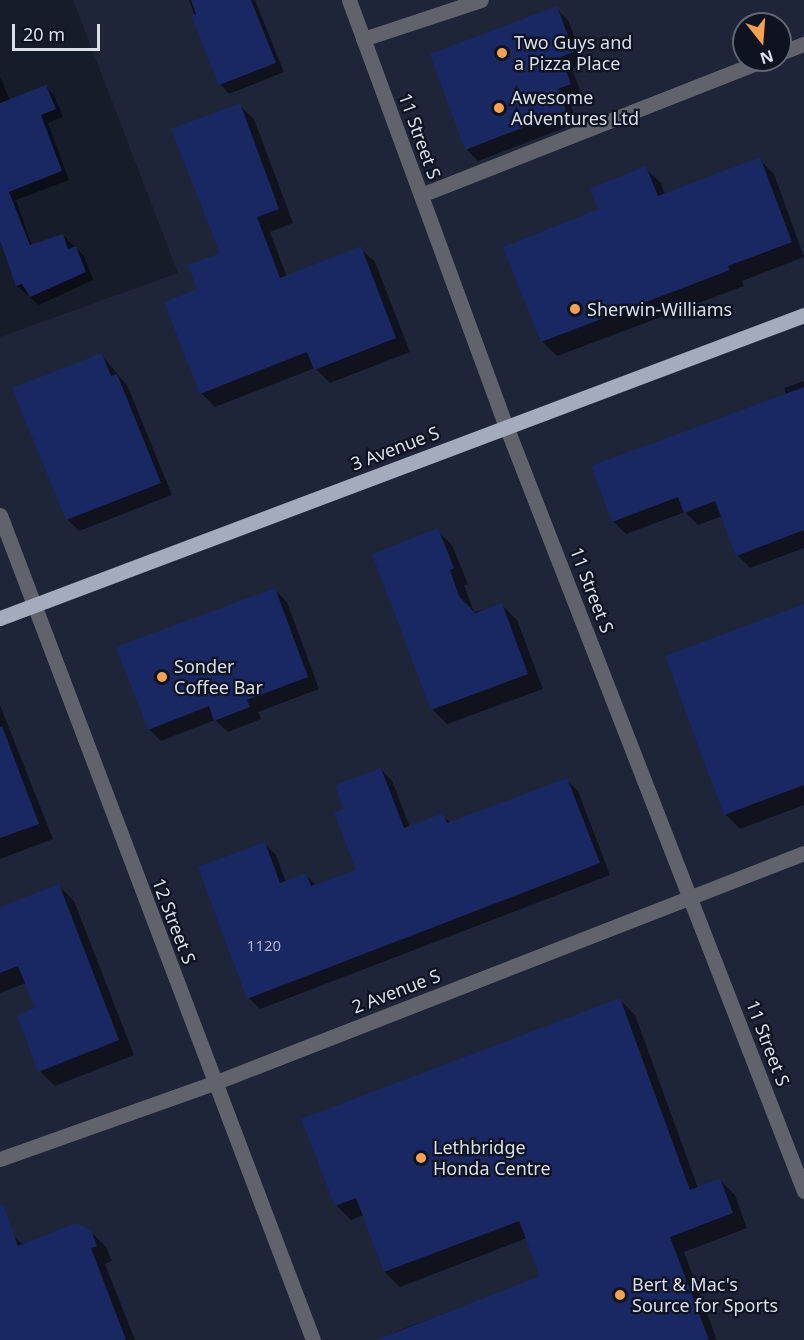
<!DOCTYPE html>
<style>
body{margin:0}
#map{position:relative;width:804px;height:1340px;overflow:hidden;background:#171c2b;font-family:"Noto Sans",sans-serif}
div>[style]{position:absolute}
[style*='--x']{left:calc(var(--x)*1px);top:calc(var(--y)*1px);width:calc(var(--w)*1px);rotate:calc(var(--a)*1deg)}
.built>*{inset:0;background:#1e2539}
.shadow>*{inset:0;background:#0007}
.building>*{inset:0;background:#192762}
.minor>*{height:15px;margin:-7.5px;padding:0 7.5px;transform-origin:7.5px;border-radius:7.5px;background:#60636c}
.major>*{height:15px;margin:-7.5px;padding:0 7.5px;transform-origin:7.5px;border-radius:7.5px;background:#a4abbc}
.dots>*{width:16px;height:16px;translate:-50% -50%;box-sizing:border-box;border:3px solid #0e1322;border-radius:50%}
span{translate:-50% -50%;white-space:nowrap;text-align:center;line-height:1.15;-webkit-text-stroke:4.5px #0e1322;paint-order:stroke}
.number-label{font-size:15px;color:#aab1c8}
.number-label span{-webkit-text-stroke-width:0}
.poi-label{font-size:18px;color:#dbdfea}
.left{translate:0 -50%;text-align:left}
.street-label{font-size:18px;color:#dbdfea}
.north{position:absolute;left:732px;top:12px;width:60px;height:60px;box-sizing:border-box;background:#0e1322;border:2px solid #606572;border-radius:50%;rotate:163deg;font-size:16px;font-weight:700;line-height:24px;text-align:center;color:#dbdfea}
.north::after{content:'';display:block;margin:auto;width:21px;height:27px;background:#f9a04c;clip-path:polygon(50% 0,100% 100%,50% 72%,0 100%)}
.scale{position:absolute;left:12px;top:24px;width:88px;height:27px;box-sizing:border-box;border:3px solid #dbdfea;border-top:0;padding-left:8px;font-size:18px;line-height:21px;white-space:nowrap;color:#dbdfea;-webkit-text-stroke:4px #0e1322;paint-order:stroke}
</style>
<div id="map">
<div class="built">
<div style="clip-path:polygon(evenodd,73px 0,804px 0,804px 1340px,0 1340px,0 337px,178px 273px,73px 0,744px 24px,780px 24px,780px 60px,744px 60px,744px 24px)"></div>
</div>
<div class="shadow">
<div style="clip-path:polygon(189px 0,255px 0,284px 72px,229px 94px,220px 84px)"></div>
<div style="clip-path:polygon(556px 8px,568px 20px,585px 64px,572px 69px,582px 96px,569px 100px,577px 123px,478px 161px,466px 149px)"></div>
<div style="clip-path:polygon(0 76px,10px 101px,46px 87px,54px 95px,63px 117px,48px 123px,69px 180px,16px 200px,32px 246px,63px 235px,84px 256px,93px 280px,39px 305px,17px 286px,0 229px)"></div>
<div style="clip-path:polygon(239px 105px,254px 119px,293px 223px,270px 232px,287px 277px,360px 248px,375px 262px,410px 352px,330px 383px,315px 368px,215px 407px,201px 393px,199px 290px,222px 253px)"></div>
<div style="clip-path:polygon(759px 159px,774px 174px,804px 257px,742px 281px,744px 286px,557px 356px,542px 341px,600px 210px,645px 168px,661px 183px,665px 195px)"></div>
<div style="clip-path:polygon(102px 355px,128px 387px,172px 495px,79px 531px,67px 519px)"></div>
<div style="clip-path:polygon(804px 381px,804px 548px,750px 568px,737px 555px,722px 516px,698px 525px,685px 512px,626px 534px,613px 521px,786px 395px,784px 388px)"></div>
<div style="clip-path:polygon(437px 530px,452px 545px,468px 584px,464px 585px,474px 612px,502px 605px,517px 620px,543px 689px,447px 724px,432px 709px)"></div>
<div style="clip-path:polygon(275px 590px,287px 602px,319px 689px,258px 712px,261px 719px,228px 732px,215px 720px,161px 741px,149px 729px)"></div>
<div style="clip-path:polygon(804px 608px,804px 805px,740px 829px,725px 814px)"></div>
<div style="clip-path:polygon(0 705px,53px 839px,0 859px)"></div>
<div style="clip-path:polygon(381px 769px,392px 781px,410px 827px,442px 815px,451px 823px,567px 780px,578px 791px,610px 875px,260px 1009px,249px 998px,265px 844px,276px 855px,286px 882px,306px 875px,317px 886px,358px 871px,346px 810px)"></div>
<div style="clip-path:polygon(59px 886px,74px 901px,134px 1055px,55px 1086px,40px 1071px,37px 1009px,26px 983px,0 993px,0 908px)"></div>
<div style="clip-path:polygon(620px 1000px,635px 1015px,698px 1188px,720px 1180px,735px 1195px,747px 1228px,684px 1252px,717px 1340px,398px 1340px,395px 1332px,542px 1277px,527px 1238px,400px 1287px,385px 1272px,364px 1215px,351px 1220px,336px 1205px)"></div>
<div style="clip-path:polygon(90px 1231px,106px 1247px,112px 1261px,105px 1264px,135px 1340px,0 1340px,0 1240px,13px 1235px,23px 1245px)"></div>
</div>
<div class="building">
<div style="clip-path:polygon(191px 0,251px 0,276px 63px,219px 85px,191px 15px,196px 14px)"></div>
<div style="clip-path:polygon(557px 6px,574px 52px,561px 57px,571px 84px,558px 89px,566px 111px,465px 150px,430px 54px)"></div>
<div style="clip-path:polygon(46px 85px,56px 109px,41px 115px,62px 171px,9px 192px,30px 245px,63px 234px,68px 249px,76px 246px,86px 272px,30px 297px,22px 284px,16px 286px,0 240px,0 103px)"></div>
<div style="clip-path:polygon(240px 103px,279px 209px,257px 217px,280px 278px,361px 246px,396px 338px,314px 370px,307px 352px,200px 394px,164px 302px,197px 289px,188px 265px,220px 253px,171px 129px)"></div>
<div style="clip-path:polygon(760px 157px,792px 242px,728px 266px,730px 270px,541px 342px,503px 247px,598px 209px,590px 188px,646px 166px,658px 196px)"></div>
<div style="clip-path:polygon(102px 353px,111px 376px,117px 374px,161px 483px,66px 520px,12px 388px)"></div>
<div style="clip-path:polygon(804px 387px,804px 530px,736px 556px,715px 501px,684px 513px,678px 497px,612px 522px,591px 466px)"></div>
<div style="clip-path:polygon(438px 528px,454px 568px,450px 570px,459px 596px,475px 613px,502px 603px,528px 674px,431px 710px,372px 554px)"></div>
<div style="clip-path:polygon(275px 588px,308px 677px,247px 700px,250px 707px,214px 721px,209px 706px,148px 730px,116px 647px)"></div>
<div style="clip-path:polygon(804px 604px,804px 785px,724px 815px,665px 656px)"></div>
<div style="clip-path:polygon(2px 726px,39px 824px,0 838px,0 727px)"></div>
<div style="clip-path:polygon(381px 768px,404px 828px,443px 813px,447px 823px,567px 778px,600px 863px,247px 999px,198px 867px,265px 842px,280px 883px,306px 873px,311px 886px,356px 870px,334px 812px,344px 809px,335px 785px)"></div>
<div style="clip-path:polygon(59px 884px,119px 1040px,38px 1072px,17px 1015px,35px 1008px,18px 966px,0 973px,0 907px)"></div>
<div style="clip-path:polygon(620px 998px,690px 1190px,720px 1178px,733px 1213px,670px 1237px,709px 1340px,376px 1340px,540px 1276px,519px 1221px,384px 1272px,356px 1198px,335px 1206px,301px 1119px)"></div>
<div style="clip-path:polygon(3px 1204px,18px 1246px,76px 1223px,91px 1230px,97px 1246px,91px 1248px,126px 1340px,0 1340px,0 1205px)"></div>
</div>
<div class="minor">
<div style="--x:349;--y:0;--w:454;--a:69.8"></div>
<div style="--x:506;--y:426;--w:821;--a:68.72"></div>
<div style="--x:363;--y:39;--w:124;--a:-18.3"></div>
<div style="--x:780;--y:53;--w:26;--a:-21"></div>
<div style="--x:421;--y:195;--w:368;--a:-21.5"></div>
<div style="--x:0;--y:515;--w:882;--a:69.22"></div>
<div style="--x:0;--y:1159;--w:227;--a:-19.6"></div>
<div style="--x:214;--y:1083;--w:633;--a:-21.3"></div>
</div>
<div class="major">
<div style="--x:0;--y:618;--w:859;--a:-20.65"></div>
</div>
<div class="dots">
<div style="left:502px;top:53px;background:#f9a04c"></div>
<div style="left:499px;top:108px;background:#f9a04c"></div>
<div style="left:575px;top:309px;background:#f9a04c"></div>
<div style="left:162px;top:677px;background:#f9a04c"></div>
<div style="left:421px;top:1158px;background:#f9a04c"></div>
<div style="left:620px;top:1295px;background:#f9a04c"></div>
</div>
<div class="number-label">
<span style="left:264px;top:946px">1120</span>
</div>
<div class="poi-label">
<span class="left" style="left:514px;top:53px">Two Guys and<br>a Pizza Place</span>
<span class="left" style="left:511px;top:108px">Awesome<br>Adventures Ltd</span>
<span class="left" style="left:587px;top:309px">Sherwin-Williams</span>
<span class="left" style="left:174px;top:677px">Sonder<br>Coffee Bar</span>
<span class="left" style="left:433px;top:1158px">Lethbridge<br>Honda Centre</span>
<span class="left" style="left:632px;top:1295px">Bert &amp; Mac's<br>Source for Sports</span>
</div>
<div class="street-label">
<span style="left:420px;top:136px;rotate:70deg">11 Street S</span>
<span style="left:395px;top:448px;rotate:-21deg">3 Avenue S</span>
<span style="left:592px;top:590px;rotate:69deg">11 Street S</span>
<span style="left:174px;top:921px;rotate:69deg">12 Street S</span>
<span style="left:396px;top:991px;rotate:-21deg">2 Avenue S</span>
<span style="left:768px;top:1043px;rotate:69deg">11 Street S</span>
</div>
<div class="north">N</div>
<div class="scale">20 m</div>
</div>
